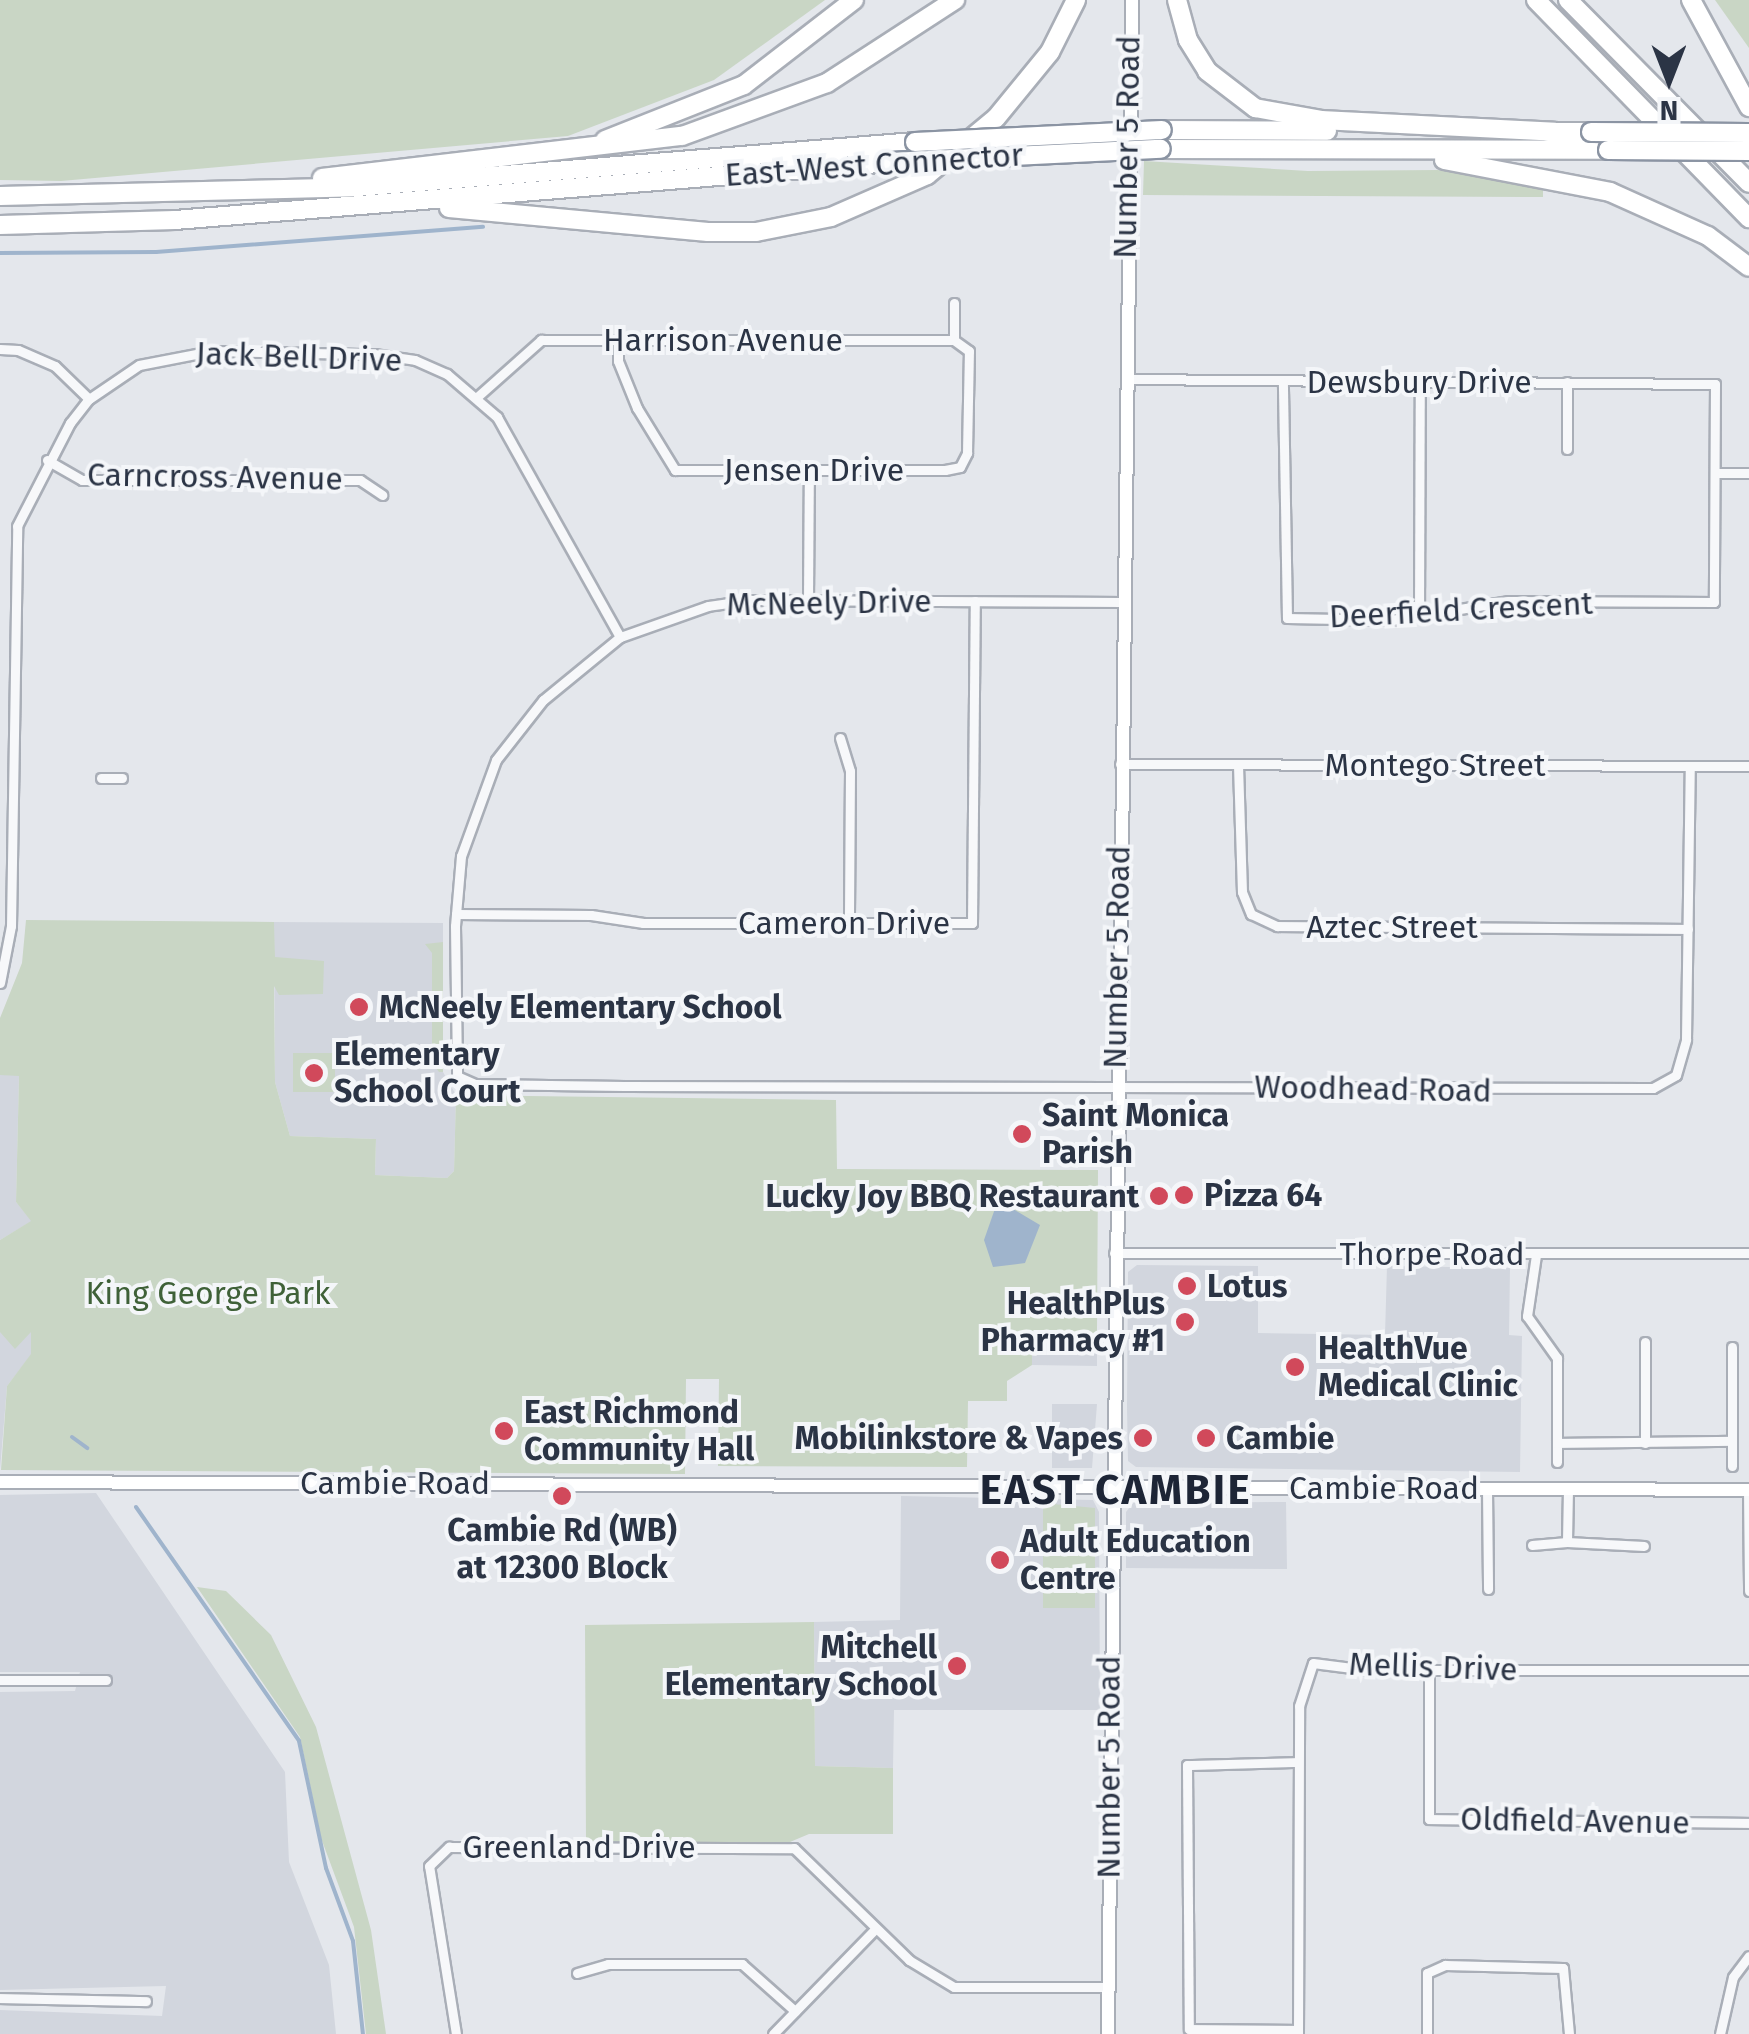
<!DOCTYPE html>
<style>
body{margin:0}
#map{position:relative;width:1749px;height:2034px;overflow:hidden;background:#e4e7ec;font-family:"Fira Sans",sans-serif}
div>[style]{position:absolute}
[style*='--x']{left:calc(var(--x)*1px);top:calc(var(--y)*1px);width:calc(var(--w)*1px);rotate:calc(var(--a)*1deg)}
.built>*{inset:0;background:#d2d6de}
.green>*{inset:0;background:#c9d6c5}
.water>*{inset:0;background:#9fb4cc}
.stream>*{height:4px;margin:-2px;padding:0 2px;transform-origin:2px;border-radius:2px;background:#9fb4cc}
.roads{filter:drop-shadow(2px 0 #a9aeb7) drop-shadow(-2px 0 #a9aeb7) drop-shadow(0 2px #a9aeb7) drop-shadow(0 -2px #a9aeb7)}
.minor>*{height:9px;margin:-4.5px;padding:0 4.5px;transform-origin:4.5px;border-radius:4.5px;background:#f7f8fa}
.secondary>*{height:12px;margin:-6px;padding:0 6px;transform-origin:6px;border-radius:6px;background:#fff}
.motorway>*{height:18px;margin:-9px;padding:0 9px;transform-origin:9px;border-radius:9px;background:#fff}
.bridges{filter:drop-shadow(2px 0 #8b94a3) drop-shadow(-2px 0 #8b94a3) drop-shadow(0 2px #8b94a3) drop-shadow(0 -2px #8b94a3)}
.motorway-bridge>*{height:18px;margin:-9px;padding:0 9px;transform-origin:9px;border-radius:9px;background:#fff}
.dots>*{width:28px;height:28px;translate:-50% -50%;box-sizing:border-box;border:5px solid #f4f6f9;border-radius:50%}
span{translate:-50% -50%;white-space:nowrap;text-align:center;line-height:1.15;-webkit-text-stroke:8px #f4f6f9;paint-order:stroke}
.street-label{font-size:32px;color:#2b3445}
.poi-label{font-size:32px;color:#2b3445;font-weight:700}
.left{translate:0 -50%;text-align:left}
.right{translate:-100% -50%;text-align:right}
.park-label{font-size:32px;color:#3f6138}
.district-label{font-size:42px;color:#1d2536;font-weight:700;letter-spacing:2.5px}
.north{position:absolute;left:1619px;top:30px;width:100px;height:100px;-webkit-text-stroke:8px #f4f6f9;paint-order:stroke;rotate:180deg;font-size:28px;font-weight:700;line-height:40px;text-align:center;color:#2b3445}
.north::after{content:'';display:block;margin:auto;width:35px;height:45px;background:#2b3445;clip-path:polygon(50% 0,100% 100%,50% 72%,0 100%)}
</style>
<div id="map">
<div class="built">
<div style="clip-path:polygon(274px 922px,443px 923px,443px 1072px,456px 1095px,454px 1171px,447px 1178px,375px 1175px,376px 1139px,290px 1136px,275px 1082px)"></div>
<div style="clip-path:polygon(0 1075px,19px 1075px,16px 1202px,32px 1221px,0 1240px)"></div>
<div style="clip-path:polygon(1137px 1265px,1258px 1266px,1258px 1333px,1385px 1335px,1387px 1266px,1510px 1268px,1509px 1335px,1522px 1336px,1520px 1472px,1136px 1467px,1128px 1461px,1127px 1407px,1128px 1272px)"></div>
<div style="clip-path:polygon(12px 1312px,31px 1329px,31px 1355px,7px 1386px,0 1470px,0 1315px)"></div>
<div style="clip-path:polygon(1032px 1331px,1097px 1333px,1097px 1366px,1032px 1365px)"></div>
<div style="clip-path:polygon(1052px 1404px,1097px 1404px,1092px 1468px,1052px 1468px)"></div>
<div style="clip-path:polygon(96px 1493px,285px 1772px,289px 1862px,329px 1965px,336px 2034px,0 2034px,0 2010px,162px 2016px,166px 1986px,0 1990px,0 1692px,75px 1691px,80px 1672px,0 1672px,0 1495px)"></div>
<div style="clip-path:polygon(901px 1496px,1093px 1500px,1099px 1512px,1100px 1710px,894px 1710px,893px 1768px,815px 1766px,814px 1622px,900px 1620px)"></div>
<div style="clip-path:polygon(1286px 1502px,1287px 1569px,1126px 1568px,1126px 1512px,1133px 1503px)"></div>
</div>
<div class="green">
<div style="clip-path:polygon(0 0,825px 0,714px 80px,568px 136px,61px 181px,0 180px)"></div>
<div style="clip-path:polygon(1715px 0,1749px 0,1749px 48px)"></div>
<div style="clip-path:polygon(1144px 161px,1308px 171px,1438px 170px,1543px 185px,1543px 197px,1143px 195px)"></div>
<div style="clip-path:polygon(26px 920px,274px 922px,275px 957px,324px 961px,323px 994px,279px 995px,274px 986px,275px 1082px,290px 1136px,376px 1139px,375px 1175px,447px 1178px,454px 1171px,456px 1095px,836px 1100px,837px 1169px,1098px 1170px,1097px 1333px,1032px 1331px,1032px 1365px,1007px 1381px,1007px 1401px,968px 1401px,967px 1467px,718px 1466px,719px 1379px,686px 1379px,685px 1474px,1px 1470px,7px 1386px,31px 1354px,31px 1332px,15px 1349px,0 1332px,0 1240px,31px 1221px,16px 1202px,19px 1076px,0 1075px,0 1018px,22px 963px)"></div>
<div style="clip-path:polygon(443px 942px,443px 1072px,439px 1072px,432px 1063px,432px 953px,425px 944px)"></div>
<div style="clip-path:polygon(293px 1053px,335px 1053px,335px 1092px,293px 1092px)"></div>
<div style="clip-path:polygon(1043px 1503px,1095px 1508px,1095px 1608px,1043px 1608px)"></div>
<div style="clip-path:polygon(197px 1587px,226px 1591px,271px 1635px,316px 1727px,371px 1930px,386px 2034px,366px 2034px,354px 1927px,321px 1838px,300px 1737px)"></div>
<div style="clip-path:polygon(814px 1622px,815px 1766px,893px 1768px,893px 1834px,809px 1834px,790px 1842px,586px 1843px,585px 1625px)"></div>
</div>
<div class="water">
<div style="clip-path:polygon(998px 1200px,1040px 1225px,1025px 1263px,993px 1267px,984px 1240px)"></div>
</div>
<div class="stream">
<div style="--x:0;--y:253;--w:156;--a:-0.4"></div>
<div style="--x:156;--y:252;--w:328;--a:-4.4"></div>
<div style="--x:72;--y:1437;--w:19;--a:36"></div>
<div style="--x:136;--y:1507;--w:285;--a:55.1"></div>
<div style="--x:299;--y:1741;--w:130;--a:78"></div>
<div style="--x:326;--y:1868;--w:78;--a:69.7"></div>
<div style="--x:353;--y:1941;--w:94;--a:83.9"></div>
</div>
<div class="roads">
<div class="minor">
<div style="--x:954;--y:303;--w:37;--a:90"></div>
<div style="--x:618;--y:341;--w:20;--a:90"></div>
<div style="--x:618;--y:361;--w:51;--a:68"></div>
<div style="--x:637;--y:408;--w:73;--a:58.5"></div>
<div style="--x:675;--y:470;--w:270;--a:0"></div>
<div style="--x:945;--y:470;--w:15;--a:-11"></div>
<div style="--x:960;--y:467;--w:16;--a:-63"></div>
<div style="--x:967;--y:453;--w:102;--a:-88.9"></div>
<div style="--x:969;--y:351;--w:19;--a:-144"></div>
<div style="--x:0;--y:349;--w:18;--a:3"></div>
<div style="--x:18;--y:350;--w:40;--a:23.4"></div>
<div style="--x:55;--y:366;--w:47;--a:44.1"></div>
<div style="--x:1126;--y:379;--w:589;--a:0.49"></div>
<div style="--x:1715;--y:384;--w:218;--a:90.3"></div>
<div style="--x:1714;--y:602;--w:205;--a:-179.7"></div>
<div style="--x:1509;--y:601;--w:119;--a:170.8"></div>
<div style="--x:1392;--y:620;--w:105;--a:-178.9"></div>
<div style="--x:1287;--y:618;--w:236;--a:-91"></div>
<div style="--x:477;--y:397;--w:86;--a:-41.7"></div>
<div style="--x:541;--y:340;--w:413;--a:0"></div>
<div style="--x:1567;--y:449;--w:67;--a:-90"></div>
<div style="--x:47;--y:460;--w:40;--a:29.7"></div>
<div style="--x:82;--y:480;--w:278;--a:0"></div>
<div style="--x:360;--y:480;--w:27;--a:34"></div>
<div style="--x:1716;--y:473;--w:33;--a:0"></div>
<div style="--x:808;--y:599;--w:129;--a:-89.6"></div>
<div style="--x:1122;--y:602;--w:372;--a:-179.7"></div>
<div style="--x:750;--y:600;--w:42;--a:171.9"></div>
<div style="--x:708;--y:606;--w:93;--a:160.6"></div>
<div style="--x:620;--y:637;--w:99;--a:140.7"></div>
<div style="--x:543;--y:700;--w:76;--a:128.1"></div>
<div style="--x:496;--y:760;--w:102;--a:110"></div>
<div style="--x:461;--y:856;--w:70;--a:94.9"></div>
<div style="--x:455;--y:926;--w:150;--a:89.2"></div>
<div style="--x:457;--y:1076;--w:20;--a:24"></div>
<div style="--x:475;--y:1084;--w:149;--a:0.8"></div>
<div style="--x:624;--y:1086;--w:1029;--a:0.11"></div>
<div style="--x:1653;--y:1088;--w:26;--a:-29"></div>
<div style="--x:1676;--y:1075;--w:37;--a:-74"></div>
<div style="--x:1686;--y:1039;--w:273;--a:-89.2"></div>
<div style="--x:1419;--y:614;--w:232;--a:-89.8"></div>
<div style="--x:840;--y:738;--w:34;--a:73"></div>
<div style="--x:850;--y:771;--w:152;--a:90.4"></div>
<div style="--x:1120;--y:764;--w:629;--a:0.18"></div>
<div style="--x:1238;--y:765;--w:127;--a:88.2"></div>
<div style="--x:1242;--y:892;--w:24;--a:68"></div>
<div style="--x:1251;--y:914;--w:29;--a:25"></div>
<div style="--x:1277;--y:926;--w:411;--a:0.4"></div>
<div style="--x:101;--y:778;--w:21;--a:0"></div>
<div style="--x:456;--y:914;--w:135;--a:0.4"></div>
<div style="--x:591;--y:915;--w:53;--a:8.7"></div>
<div style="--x:643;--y:923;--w:329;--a:0"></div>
<div style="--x:972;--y:923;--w:322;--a:-89.5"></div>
<div style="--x:0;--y:983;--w:58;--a:-79.1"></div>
<div style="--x:11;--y:926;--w:400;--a:-89.1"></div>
<div style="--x:17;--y:526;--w:116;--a:-62.8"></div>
<div style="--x:70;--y:423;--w:31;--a:-52"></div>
<div style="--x:89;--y:399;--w:60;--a:-34.2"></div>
<div style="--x:139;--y:365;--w:73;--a:-11"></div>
<div style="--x:211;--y:351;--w:163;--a:1.1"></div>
<div style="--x:374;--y:354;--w:41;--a:8.3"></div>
<div style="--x:415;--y:360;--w:35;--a:24"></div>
<div style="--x:447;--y:374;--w:66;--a:40.7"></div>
<div style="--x:497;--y:417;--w:252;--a:60.8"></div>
<div style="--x:1114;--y:1253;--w:635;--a:0"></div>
<div style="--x:1536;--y:1255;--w:62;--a:98.4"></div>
<div style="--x:1527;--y:1316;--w:52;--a:54.5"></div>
<div style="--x:1557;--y:1358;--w:104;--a:90"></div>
<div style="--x:1557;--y:1443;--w:175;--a:-0.7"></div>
<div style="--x:1645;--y:1443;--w:101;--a:-90"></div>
<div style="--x:1732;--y:1466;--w:119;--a:-90"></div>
<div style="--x:1487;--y:1489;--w:100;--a:89.4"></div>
<div style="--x:1568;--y:1489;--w:53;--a:91.1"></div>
<div style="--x:1567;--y:1542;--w:77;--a:3"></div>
<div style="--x:1748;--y:1490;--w:101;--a:89.4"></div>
<div style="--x:1532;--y:1545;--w:35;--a:-5"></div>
<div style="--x:1429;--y:1670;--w:149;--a:90"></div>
<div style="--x:1429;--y:1819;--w:320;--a:0.7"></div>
<div style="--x:0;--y:1680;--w:106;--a:0"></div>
<div style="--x:1297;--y:1762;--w:110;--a:178.4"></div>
<div style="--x:1187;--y:1765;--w:264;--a:89.6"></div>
<div style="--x:1189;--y:2029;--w:109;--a:0.5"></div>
<div style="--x:577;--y:1973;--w:32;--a:-16"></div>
<div style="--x:608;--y:1964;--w:134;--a:0"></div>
<div style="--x:742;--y:1964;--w:71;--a:41.6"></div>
<div style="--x:0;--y:1998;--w:146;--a:1.2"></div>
<div style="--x:456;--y:2034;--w:170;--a:-99.1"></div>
<div style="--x:429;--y:1866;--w:28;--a:-44"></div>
<div style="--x:449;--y:1847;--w:345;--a:0.2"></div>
<div style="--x:794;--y:1848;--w:161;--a:44.2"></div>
<div style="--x:909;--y:1960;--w:52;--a:31"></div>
<div style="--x:954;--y:1987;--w:154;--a:0"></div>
<div style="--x:773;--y:2034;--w:146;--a:-45.8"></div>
<div style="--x:1298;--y:2034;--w:328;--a:-89.8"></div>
<div style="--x:1299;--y:1706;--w:45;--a:-72"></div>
<div style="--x:1313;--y:1663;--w:55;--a:7.3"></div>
<div style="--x:1368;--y:1670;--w:381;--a:0"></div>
<div style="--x:1427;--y:2034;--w:61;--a:-90"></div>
<div style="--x:1427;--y:1973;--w:20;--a:-24"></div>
<div style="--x:1445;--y:1965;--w:118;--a:1.5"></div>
<div style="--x:1563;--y:1968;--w:66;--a:84.8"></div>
<div style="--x:1720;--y:2034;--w:58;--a:-77.2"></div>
<div style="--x:1733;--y:1977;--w:26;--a:-53"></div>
</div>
<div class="secondary">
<div style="--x:0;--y:1482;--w:1749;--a:0.26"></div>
<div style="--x:1108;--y:2034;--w:2034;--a:-89.32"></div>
</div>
<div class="motorway">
<div style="--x:1177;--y:0;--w:41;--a:74.6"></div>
<div style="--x:1188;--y:40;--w:36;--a:58"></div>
<div style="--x:1207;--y:71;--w:61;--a:37.6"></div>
<div style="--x:1255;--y:108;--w:67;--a:10.3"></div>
<div style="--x:1321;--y:120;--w:234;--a:2.9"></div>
<div style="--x:1536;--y:0;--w:305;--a:45.7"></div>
<div style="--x:1568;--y:0;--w:257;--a:45.3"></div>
<div style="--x:1691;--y:0;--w:122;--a:61.5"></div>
<div style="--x:1162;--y:130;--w:165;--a:0.3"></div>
<div style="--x:1548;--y:132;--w:43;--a:0"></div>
<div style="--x:605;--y:140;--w:149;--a:-21.6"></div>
<div style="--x:744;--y:85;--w:139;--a:-37.7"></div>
<div style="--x:1161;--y:149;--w:447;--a:0.1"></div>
<div style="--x:1444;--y:160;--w:169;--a:10.9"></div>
<div style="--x:1610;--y:192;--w:107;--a:24.2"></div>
<div style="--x:1708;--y:236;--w:51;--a:37.1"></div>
<div style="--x:322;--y:178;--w:362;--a:-6.7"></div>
<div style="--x:682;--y:136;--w:154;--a:-20.1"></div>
<div style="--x:827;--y:83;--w:153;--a:-33"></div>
<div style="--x:0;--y:196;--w:356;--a:-1.4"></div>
<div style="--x:356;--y:187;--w:561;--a:-4.6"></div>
<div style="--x:449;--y:208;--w:260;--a:5.3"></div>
<div style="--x:708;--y:232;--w:48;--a:0"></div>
<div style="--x:756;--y:232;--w:76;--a:-11.3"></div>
<div style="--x:831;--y:217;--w:105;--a:-23.6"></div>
<div style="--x:927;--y:175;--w:89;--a:-39.6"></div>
<div style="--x:996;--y:118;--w:85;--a:-50.7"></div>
<div style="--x:1050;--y:52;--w:58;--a:-63.4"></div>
<div style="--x:0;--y:225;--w:175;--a:-1.6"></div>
<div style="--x:175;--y:220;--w:718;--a:-4.63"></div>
</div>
</div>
<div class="bridges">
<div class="motorway-bridge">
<div style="--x:1591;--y:132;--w:158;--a:0.4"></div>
<div style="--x:915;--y:142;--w:247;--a:-2.8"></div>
<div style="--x:1608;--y:150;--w:141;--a:0.4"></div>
<div style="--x:891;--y:162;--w:270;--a:-2.8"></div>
</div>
</div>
<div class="dots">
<div style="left:359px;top:1007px;background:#d1495b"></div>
<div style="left:314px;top:1073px;background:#d1495b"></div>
<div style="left:1022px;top:1134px;background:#d1495b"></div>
<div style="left:1184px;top:1195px;background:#d1495b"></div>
<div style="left:1159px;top:1196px;background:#d1495b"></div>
<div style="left:1187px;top:1286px;background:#d1495b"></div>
<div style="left:1185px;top:1322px;background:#d1495b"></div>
<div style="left:1295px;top:1367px;background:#d1495b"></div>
<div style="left:504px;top:1431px;background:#d1495b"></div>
<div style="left:1143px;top:1438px;background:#d1495b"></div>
<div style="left:1206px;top:1438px;background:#d1495b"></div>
<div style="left:562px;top:1496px;background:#d1495b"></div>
<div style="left:1000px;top:1560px;background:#d1495b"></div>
<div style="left:957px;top:1666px;background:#d1495b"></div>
</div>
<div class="street-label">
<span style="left:1127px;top:147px;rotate:-89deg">Number 5 Road</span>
<span style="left:874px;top:165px;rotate:-4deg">East-West Connector</span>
<span style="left:723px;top:340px">Harrison Avenue</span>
<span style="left:299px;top:357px;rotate:2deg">Jack Bell Drive</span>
<span style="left:1419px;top:382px">Dewsbury Drive</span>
<span style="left:814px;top:470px">Jensen Drive</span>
<span style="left:215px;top:477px;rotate:1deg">Carncross Avenue</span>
<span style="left:829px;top:603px;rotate:-1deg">McNeely Drive</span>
<span style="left:1461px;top:610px;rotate:-3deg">Deerfield Crescent</span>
<span style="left:1435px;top:765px">Montego Street</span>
<span style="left:844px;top:923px">Cameron Drive</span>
<span style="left:1392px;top:927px">Aztec Street</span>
<span style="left:1117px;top:957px;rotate:-89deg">Number 5 Road</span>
<span style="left:1373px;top:1089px;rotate:1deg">Woodhead Road</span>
<span style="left:1432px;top:1254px">Thorpe Road</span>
<span style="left:395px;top:1483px">Cambie Road</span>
<span style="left:1384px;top:1488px">Cambie Road</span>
<span style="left:1433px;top:1667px;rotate:2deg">Mellis Drive</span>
<span style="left:1109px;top:1767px;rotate:-90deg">Number 5 Road</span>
<span style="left:1575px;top:1821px;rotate:1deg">Oldfield Avenue</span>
<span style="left:579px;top:1847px">Greenland Drive</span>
</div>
<div class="poi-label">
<span class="left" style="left:379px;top:1007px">McNeely Elementary School</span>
<span class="left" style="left:334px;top:1073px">Elementary<br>School Court</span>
<span class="left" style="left:1042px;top:1134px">Saint Monica<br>Parish</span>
<span class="left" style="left:1204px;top:1195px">Pizza 64</span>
<span class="right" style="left:1139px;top:1196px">Lucky Joy BBQ Restaurant</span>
<span class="left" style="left:1207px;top:1286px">Lotus</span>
<span class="right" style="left:1165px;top:1322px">HealthPlus<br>Pharmacy #1</span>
<span class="left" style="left:1318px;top:1367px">HealthVue<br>Medical Clinic</span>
<span class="left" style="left:524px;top:1431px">East Richmond<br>Community Hall</span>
<span class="right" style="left:1123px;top:1438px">Mobilinkstore &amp; Vapes</span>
<span class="left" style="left:1226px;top:1438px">Cambie</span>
<span style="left:562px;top:1549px">Cambie Rd (WB)<br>at 12300 Block</span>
<span class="left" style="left:1020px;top:1560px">Adult Education<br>Centre</span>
<span class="right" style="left:937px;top:1666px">Mitchell<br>Elementary School</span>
</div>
<div class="park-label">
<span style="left:208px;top:1293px">King George Park</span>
</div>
<div class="district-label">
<span style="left:1116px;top:1490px">EAST CAMBIE</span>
</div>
<div class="north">N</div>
</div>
